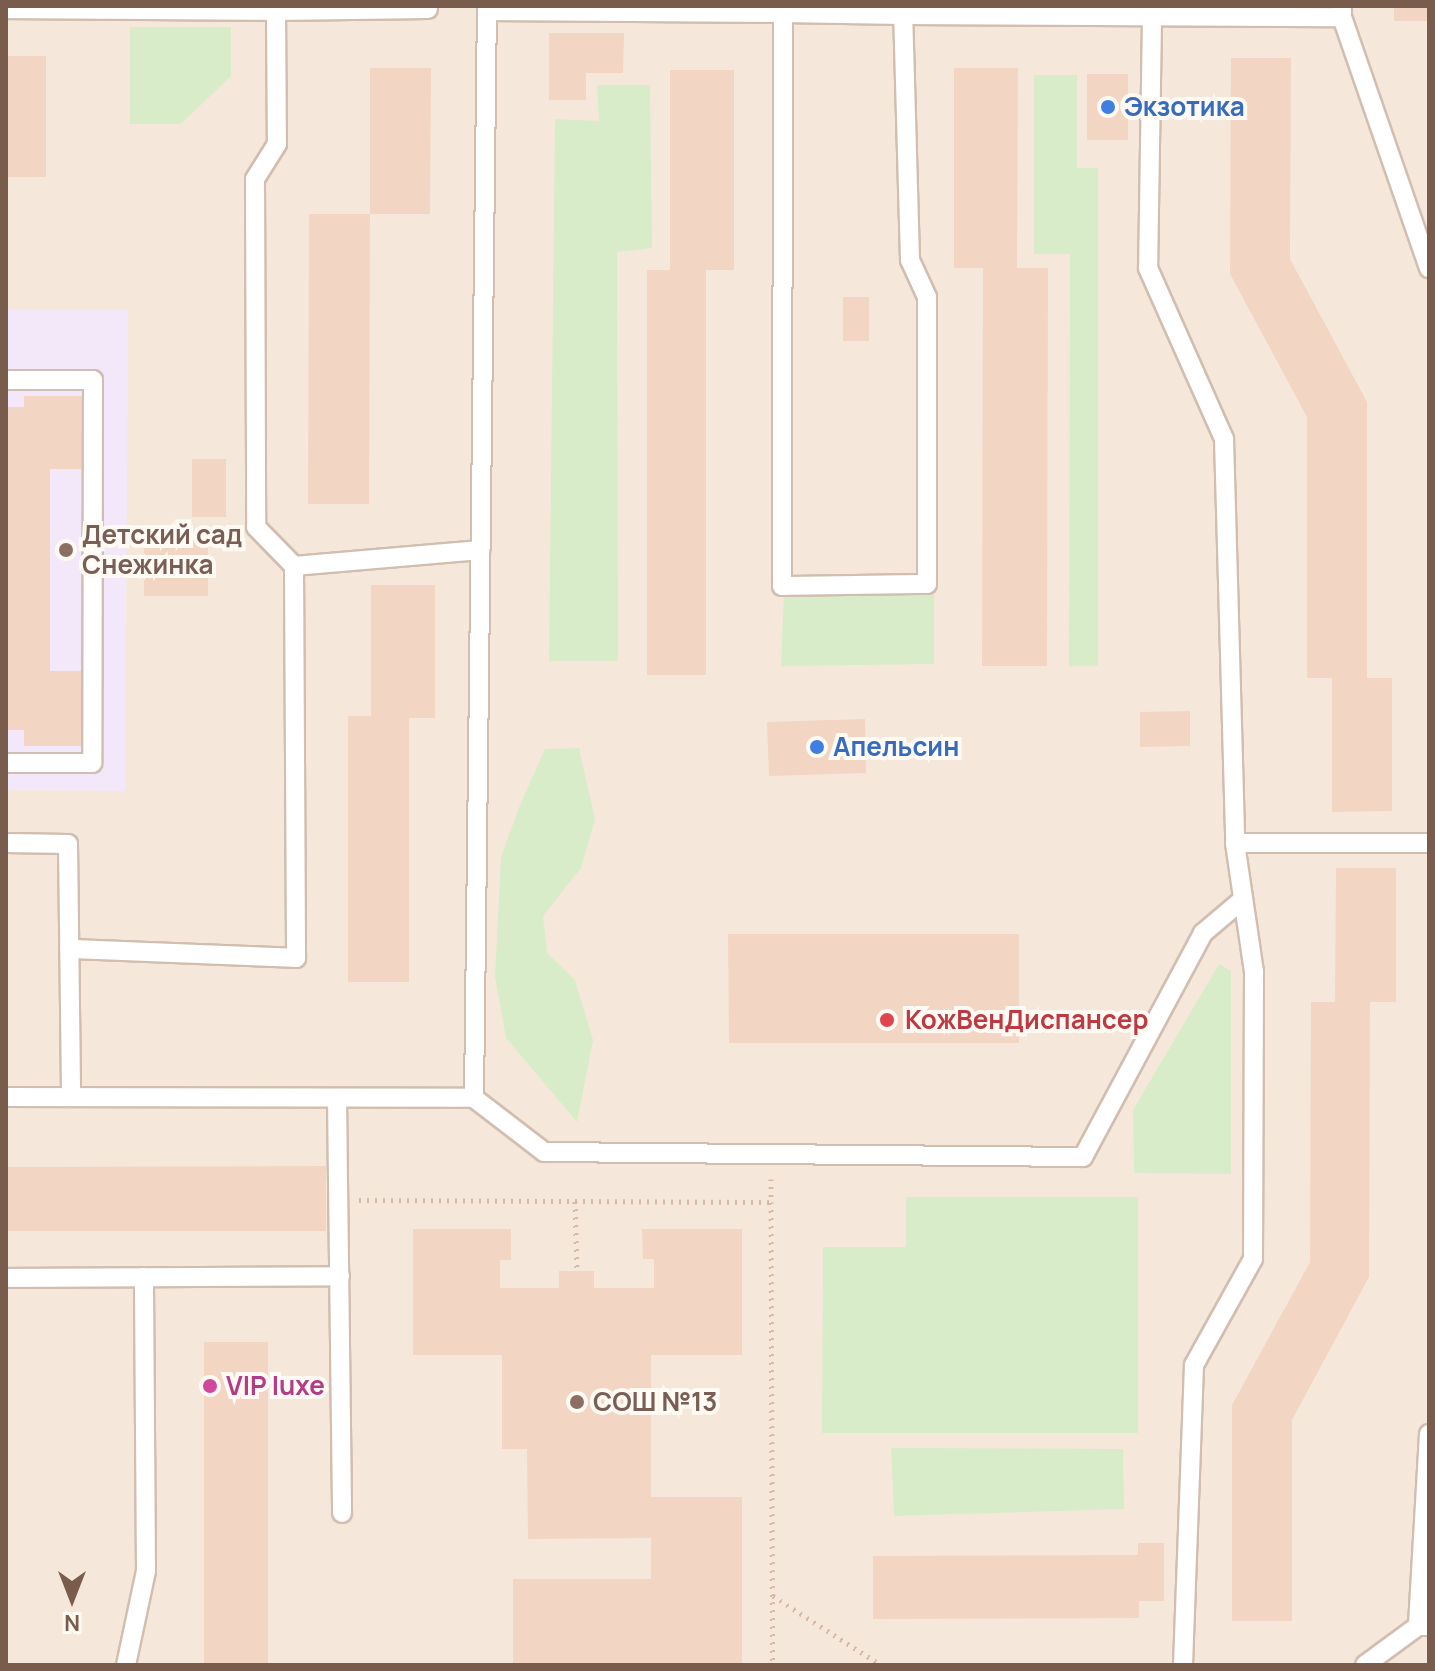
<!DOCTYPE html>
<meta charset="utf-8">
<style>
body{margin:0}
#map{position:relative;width:1435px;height:1671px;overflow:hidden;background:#fdf6ec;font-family:Manrope,sans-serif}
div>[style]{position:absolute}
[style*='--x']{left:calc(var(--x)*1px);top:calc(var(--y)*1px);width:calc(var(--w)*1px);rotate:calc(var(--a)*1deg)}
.residential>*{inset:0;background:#f5e8da}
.education>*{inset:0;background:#f3e8fa}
.green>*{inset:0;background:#d8ecc9}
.building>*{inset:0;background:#f3d5c3}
.path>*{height:5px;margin-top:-2.5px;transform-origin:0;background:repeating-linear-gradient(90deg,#d9b8a5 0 2px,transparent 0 8px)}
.roads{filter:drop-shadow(2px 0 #d1beb0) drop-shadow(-2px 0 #d1beb0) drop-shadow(0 2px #d1beb0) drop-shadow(0 -2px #d1beb0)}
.service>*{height:18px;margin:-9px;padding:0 9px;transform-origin:9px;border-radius:9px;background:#fff}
.dots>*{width:22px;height:22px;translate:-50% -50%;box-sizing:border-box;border:4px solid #fffaf3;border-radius:50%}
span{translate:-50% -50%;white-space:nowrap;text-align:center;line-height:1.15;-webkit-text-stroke:8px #fffaf3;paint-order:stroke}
.shop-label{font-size:26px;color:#366cbe;font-weight:700}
.left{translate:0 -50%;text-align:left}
.education-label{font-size:26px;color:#785e54;font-weight:700}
.health-label{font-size:26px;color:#be3a42;font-weight:700}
.hotel-label{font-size:26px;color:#b23c85;font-weight:700}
.frame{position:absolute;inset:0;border:8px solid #7a5c4d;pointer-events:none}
.north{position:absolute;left:32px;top:1559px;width:80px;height:80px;-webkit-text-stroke:6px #fffaf3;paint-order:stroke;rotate:180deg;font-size:22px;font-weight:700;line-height:32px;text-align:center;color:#7a5c4d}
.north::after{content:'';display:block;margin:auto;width:28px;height:36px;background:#7a5c4d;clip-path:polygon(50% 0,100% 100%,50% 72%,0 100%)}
</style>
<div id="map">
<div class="residential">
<div style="clip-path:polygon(6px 6px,1429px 6px,1429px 1665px,6px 1665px)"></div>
</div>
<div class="education">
<div style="clip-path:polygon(6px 310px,128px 310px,125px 791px,6px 790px)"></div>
</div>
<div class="green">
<div style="clip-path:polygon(130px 27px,231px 27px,231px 76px,181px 124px,130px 124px)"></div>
<div style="clip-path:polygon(1034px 75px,1077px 75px,1077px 168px,1098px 168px,1098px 666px,1069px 666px,1070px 254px,1034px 254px)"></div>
<div style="clip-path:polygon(597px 85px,650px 85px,652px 248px,617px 252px,618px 661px,549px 661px,555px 119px,599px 121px)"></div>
<div style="clip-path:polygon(784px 594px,934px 595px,934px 664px,781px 666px)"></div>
<div style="clip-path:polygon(579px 748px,595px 819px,581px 868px,543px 916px,547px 953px,575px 980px,593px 1040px,577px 1122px,506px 1038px,495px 977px,501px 857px,520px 805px,545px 749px)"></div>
<div style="clip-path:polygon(1219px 964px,1231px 971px,1231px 1174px,1134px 1173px,1133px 1110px)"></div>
<div style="clip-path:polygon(906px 1197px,1138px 1197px,1138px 1433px,822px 1433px,823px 1247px,906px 1247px)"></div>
<div style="clip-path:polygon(891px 1448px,1123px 1449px,1124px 1509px,894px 1516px)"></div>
</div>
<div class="building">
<div style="clip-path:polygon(1394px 6px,1429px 6px,1429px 21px,1394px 21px)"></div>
<div style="clip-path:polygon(549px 33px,624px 33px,623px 73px,586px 73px,586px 100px,549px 100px)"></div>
<div style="clip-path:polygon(6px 56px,46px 56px,46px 177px,6px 177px)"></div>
<div style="clip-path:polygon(1231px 58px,1291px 58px,1290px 259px,1367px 402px,1367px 678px,1392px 678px,1392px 811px,1332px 812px,1332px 678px,1307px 678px,1307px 417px,1230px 274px)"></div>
<div style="clip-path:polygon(370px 68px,431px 68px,430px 214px,370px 214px,369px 504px,308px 504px,309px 214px,370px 214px)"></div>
<div style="clip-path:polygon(954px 68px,1018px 68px,1017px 268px,1048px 268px,1047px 666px,982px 666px,983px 268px,954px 268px)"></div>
<div style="clip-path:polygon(670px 70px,734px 70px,734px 270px,706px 270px,706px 675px,647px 675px,647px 270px,670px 270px)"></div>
<div style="clip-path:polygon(1087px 74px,1128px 74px,1128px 140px,1087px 140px)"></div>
<div style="clip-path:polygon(843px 297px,869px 297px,869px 341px,843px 341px)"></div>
<div style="clip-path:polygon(24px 396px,85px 396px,85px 469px,50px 469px,50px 671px,85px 671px,85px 746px,24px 746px,24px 730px,6px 730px,6px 407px,24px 407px)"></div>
<div style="clip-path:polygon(192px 459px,226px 459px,226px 517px,192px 517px)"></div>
<div style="clip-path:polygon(144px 540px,208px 540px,208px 596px,144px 596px)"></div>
<div style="clip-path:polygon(371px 585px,435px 585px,435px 718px,409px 718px,409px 982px,348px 982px,348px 716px,371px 716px)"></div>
<div style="clip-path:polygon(1190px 711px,1190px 746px,1140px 747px,1140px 712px)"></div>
<div style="clip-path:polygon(865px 719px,866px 773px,769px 776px,767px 722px)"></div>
<div style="clip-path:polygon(1336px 868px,1396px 868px,1396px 1002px,1370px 1002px,1369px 1277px,1292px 1420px,1292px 1621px,1232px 1621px,1232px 1405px,1310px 1262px,1311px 1002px,1335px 1002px)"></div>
<div style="clip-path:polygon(728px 934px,1019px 934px,1019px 1043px,729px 1043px)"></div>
<div style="clip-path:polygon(326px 1166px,326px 1231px,6px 1231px,6px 1167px)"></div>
<div style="clip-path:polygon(413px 1229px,511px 1229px,511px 1260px,500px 1260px,500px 1288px,559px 1288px,559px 1271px,594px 1271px,594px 1288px,654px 1288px,654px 1259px,643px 1259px,642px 1229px,742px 1229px,742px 1355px,651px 1355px,651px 1497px,742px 1497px,742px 1665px,513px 1665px,513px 1579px,651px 1579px,651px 1538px,528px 1539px,527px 1449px,502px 1449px,502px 1355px,413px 1355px)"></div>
<div style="clip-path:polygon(204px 1342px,268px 1342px,268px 1665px,204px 1665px)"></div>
<div style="clip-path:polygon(1138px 1543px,1164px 1543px,1164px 1601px,1139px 1601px,1139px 1618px,873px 1619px,873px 1556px,1138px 1555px)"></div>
</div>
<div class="path">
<div style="--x:771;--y:1179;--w:23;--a:90"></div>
<div style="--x:359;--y:1200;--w:412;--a:0.3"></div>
<div style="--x:771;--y:1202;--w:463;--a:89.8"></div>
<div style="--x:575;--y:1201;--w:70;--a:88.4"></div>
<div style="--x:773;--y:1596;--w:128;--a:32.6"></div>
</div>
<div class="roads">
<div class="service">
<div style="--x:6;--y:9;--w:270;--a:0.4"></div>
<div style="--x:276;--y:11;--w:133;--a:89.6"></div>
<div style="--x:277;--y:144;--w:41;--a:122.2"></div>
<div style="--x:255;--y:179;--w:348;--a:89.8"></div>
<div style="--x:256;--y:527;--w:54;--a:45.7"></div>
<div style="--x:294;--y:566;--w:392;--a:89.7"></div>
<div style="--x:296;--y:958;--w:227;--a:-177.7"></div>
<div style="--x:276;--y:11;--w:152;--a:-0.8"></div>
<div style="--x:487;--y:11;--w:296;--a:0.4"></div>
<div style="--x:783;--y:13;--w:573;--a:90.1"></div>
<div style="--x:782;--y:586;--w:145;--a:-0.8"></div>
<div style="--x:927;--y:584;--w:287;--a:-90"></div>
<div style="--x:927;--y:297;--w:41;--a:-114.7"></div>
<div style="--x:910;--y:260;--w:245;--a:-91.6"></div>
<div style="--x:903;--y:15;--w:439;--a:0.3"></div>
<div style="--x:1342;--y:17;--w:11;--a:-90"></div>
<div style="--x:783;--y:13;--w:120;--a:1"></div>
<div style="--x:1342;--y:17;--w:266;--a:70.9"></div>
<div style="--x:1152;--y:19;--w:249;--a:90.9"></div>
<div style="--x:1148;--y:268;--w:187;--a:66"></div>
<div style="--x:1224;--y:439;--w:404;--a:88.4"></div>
<div style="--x:1235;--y:843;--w:194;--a:0"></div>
<div style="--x:6;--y:380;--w:87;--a:0"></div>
<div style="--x:93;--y:380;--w:383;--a:90.1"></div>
<div style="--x:92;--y:763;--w:86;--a:180"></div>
<div style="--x:294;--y:566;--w:187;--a:-4.9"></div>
<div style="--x:6;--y:843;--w:62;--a:0.9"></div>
<div style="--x:68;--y:844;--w:253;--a:89.3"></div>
<div style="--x:6;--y:1097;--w:468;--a:0.1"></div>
<div style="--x:474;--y:1098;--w:88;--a:37.6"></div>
<div style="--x:544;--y:1152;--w:539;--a:0.53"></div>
<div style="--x:1083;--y:1157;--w:254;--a:-61.8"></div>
<div style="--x:1203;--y:933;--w:51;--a:-40.2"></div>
<div style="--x:337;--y:1098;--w:415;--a:89.3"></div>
<div style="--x:474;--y:1098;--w:1092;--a:-89.32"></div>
<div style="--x:6;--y:1278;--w:334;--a:-0.3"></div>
<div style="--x:1429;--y:1434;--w:192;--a:93.3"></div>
<div style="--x:1418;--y:1626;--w:11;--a:0"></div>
<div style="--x:126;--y:1665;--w:96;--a:-78"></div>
<div style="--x:146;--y:1571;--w:294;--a:-90.4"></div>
<div style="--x:1183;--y:1665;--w:300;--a:-87.9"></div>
<div style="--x:1194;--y:1365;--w:121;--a:-60.9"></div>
<div style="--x:1253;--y:1259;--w:287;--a:-89.8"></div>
<div style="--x:1254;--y:972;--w:130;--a:-98.4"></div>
<div style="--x:1365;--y:1665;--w:66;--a:-36.3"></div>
</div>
</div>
<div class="dots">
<div style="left:1108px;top:107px;background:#3f7fe0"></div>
<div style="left:66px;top:550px;background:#8d6e63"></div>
<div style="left:817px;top:747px;background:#3f7fe0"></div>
<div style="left:887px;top:1020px;background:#e0444e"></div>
<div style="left:210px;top:1386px;background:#d1479c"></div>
<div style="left:577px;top:1402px;background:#8d6e63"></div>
</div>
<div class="shop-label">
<span class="left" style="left:1124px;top:107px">Экзотика</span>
<span class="left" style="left:833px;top:747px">Апельсин</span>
</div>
<div class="education-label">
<span class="left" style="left:82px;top:550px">Детский сад<br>Снежинка</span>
<span class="left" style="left:593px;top:1402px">СОШ №13</span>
</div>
<div class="health-label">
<span class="left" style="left:905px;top:1020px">КожВенДиспансер</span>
</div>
<div class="hotel-label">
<span class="left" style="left:226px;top:1386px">VIP luxe</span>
</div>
<div class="frame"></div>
<div class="north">N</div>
</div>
